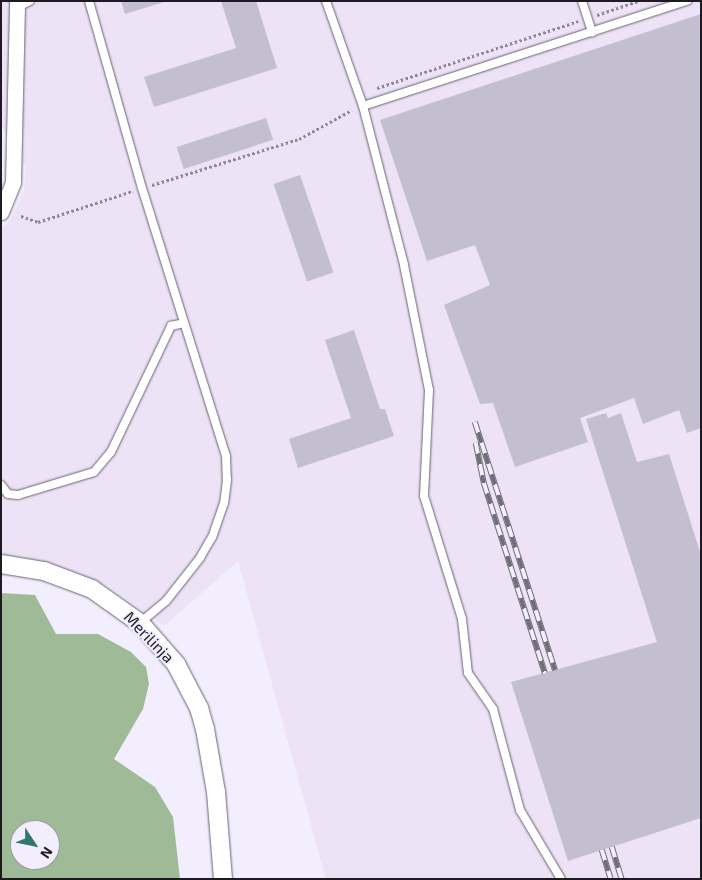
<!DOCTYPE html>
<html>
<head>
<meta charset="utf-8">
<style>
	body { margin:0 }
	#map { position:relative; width:702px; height:880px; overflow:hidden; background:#f2eefd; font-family:"Exo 2",sans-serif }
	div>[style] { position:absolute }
	.industrial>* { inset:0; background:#ede2f6 }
	.forest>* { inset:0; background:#9fba96 }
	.building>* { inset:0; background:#c3bfd0; transform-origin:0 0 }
	.path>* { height:2.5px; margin-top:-1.25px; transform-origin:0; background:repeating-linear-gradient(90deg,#8b8994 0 2.5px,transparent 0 5px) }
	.roads { filter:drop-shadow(0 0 1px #666372) drop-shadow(0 0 1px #666372) }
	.service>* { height:8px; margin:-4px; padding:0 4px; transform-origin:4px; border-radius:4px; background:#fff }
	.minor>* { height:15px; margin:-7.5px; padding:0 7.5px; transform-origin:7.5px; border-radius:7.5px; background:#fff }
	.tertiary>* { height:18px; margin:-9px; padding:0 9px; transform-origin:9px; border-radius:9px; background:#fff }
	.rail>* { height:5.5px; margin-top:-2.75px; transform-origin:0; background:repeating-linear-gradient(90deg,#f2eefd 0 11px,#706e77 0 22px); box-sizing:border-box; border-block:1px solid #706e77 }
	span { translate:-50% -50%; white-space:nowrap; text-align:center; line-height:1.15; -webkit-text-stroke:4px #f2eefd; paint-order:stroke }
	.street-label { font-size:16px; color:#1c1b21 }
	.frame { position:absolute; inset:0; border:2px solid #1c1b21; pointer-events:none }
	.north { position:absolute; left:10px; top:820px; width:50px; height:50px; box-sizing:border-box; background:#f2eefd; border:1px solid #9c9aa5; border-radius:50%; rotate:124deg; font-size:14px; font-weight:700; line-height:20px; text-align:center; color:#1c1b21 }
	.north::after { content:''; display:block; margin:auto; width:18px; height:22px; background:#31776b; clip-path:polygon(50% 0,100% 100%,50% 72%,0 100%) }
</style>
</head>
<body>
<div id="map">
	<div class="industrial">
		<div style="clip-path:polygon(1px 1px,701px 1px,701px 879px,326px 879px,238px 561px,164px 626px,110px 587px,70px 570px,26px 557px,1px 555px,1px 229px,10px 221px,24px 190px,26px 166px,1px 125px)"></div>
	</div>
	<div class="forest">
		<div style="clip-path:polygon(evenodd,1px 593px,35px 595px,56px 634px,98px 634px,131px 652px,146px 667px,149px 684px,143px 709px,114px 759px,155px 787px,173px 817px,180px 879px,1px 879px,1px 593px,20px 830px,50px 830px,50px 860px,20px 860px,20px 830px)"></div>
	</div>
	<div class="building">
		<div style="clip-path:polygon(121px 1px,164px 1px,164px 2px,125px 14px)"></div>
		<div style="clip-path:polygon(221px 1px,256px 1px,277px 68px,154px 107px,144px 77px,236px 48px)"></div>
		<div style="clip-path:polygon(701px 14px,701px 428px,687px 433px,679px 410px,643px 424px,634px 398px,580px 418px,588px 442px,515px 467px,493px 403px,480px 404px,444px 305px,490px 285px,475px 245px,427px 261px,380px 120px)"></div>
		<div style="left:266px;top:118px;width:23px;height:94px;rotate:72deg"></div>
		<div style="left:300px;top:175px;width:103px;height:28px;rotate:71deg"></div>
		<div style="clip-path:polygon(354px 330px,380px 409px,385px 409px,394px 436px,298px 468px,289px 439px,351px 418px,325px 340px)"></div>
		<div style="clip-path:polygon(606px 413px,608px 418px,621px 413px,637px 462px,669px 454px,701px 555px,701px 818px,568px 861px,511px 682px,657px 642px,586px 419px)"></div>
	</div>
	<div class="path">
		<div style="left:597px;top:15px;width:43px;rotate:-18.9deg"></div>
		<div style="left:377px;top:88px;width:212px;rotate:-18.4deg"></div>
		<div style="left:152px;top:185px;width:154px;rotate:-17.4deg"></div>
		<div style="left:299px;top:139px;width:60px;rotate:-28.7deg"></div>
		<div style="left:21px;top:216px;width:18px;rotate:19deg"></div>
		<div style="left:38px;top:222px;width:100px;rotate:-18.1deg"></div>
	</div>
	<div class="roads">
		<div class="service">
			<div style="left:89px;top:1px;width:194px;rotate:74.2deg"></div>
			<div style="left:142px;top:188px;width:281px;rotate:72.6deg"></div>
			<div style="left:226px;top:456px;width:24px;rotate:88deg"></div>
			<div style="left:227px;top:480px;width:23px;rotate:97deg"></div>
			<div style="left:224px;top:503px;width:36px;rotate:109deg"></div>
			<div style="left:212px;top:537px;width:24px;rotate:120deg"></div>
			<div style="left:200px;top:558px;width:55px;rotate:128.3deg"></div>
			<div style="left:166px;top:601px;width:34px;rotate:140deg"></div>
			<div style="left:326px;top:1px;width:111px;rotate:70.6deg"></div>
			<div style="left:363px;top:106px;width:341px;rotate:-18deg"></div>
			<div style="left:582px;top:1px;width:33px;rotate:72deg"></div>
			<div style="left:17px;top:7px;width:14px;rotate:-25deg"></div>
			<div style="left:363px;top:106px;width:164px;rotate:75.5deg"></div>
			<div style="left:404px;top:265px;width:127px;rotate:78.7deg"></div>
			<div style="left:429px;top:390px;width:106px;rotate:92.7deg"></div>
			<div style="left:424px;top:496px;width:129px;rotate:72.8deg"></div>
			<div style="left:462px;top:619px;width:54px;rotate:83.7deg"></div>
			<div style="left:468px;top:673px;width:44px;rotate:55.2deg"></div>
			<div style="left:493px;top:709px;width:105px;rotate:75deg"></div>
			<div style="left:520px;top:810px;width:80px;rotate:59.3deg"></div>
			<div style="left:1px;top:485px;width:11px;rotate:52deg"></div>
			<div style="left:8px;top:494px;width:10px;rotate:6deg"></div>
			<div style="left:18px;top:495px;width:79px;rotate:-16.8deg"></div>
			<div style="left:94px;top:472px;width:26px;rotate:-50deg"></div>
			<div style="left:111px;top:452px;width:140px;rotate:-64.5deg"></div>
			<div style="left:171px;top:326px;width:13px;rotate:-13deg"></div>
		</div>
		<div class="minor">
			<div style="left:1px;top:212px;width:32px;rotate:-68deg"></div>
			<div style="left:13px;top:182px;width:181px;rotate:-88.7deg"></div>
		</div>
		<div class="tertiary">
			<div style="left:1px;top:564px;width:44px;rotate:9.2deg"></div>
			<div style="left:44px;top:571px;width:51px;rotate:20.6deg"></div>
			<div style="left:92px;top:589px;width:59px;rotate:35.3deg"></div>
			<div style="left:140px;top:623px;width:55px;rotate:48.7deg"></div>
			<div style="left:176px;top:664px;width:50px;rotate:62.4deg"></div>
			<div style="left:199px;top:708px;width:22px;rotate:74deg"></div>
			<div style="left:205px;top:729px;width:64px;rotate:80.1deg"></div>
			<div style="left:216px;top:792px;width:87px;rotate:85.4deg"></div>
		</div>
	</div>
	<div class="rail">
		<div style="left:475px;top:422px;width:261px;rotate:72.1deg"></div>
		<div style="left:476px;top:443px;width:41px;rotate:78.7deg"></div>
		<div style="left:484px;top:483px;width:200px;rotate:72.2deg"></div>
		<div style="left:612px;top:847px;width:34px;rotate:73deg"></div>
		<div style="left:602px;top:850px;width:30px;rotate:73deg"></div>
	</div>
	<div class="street-label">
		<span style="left:149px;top:637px;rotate:46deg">Merilinja</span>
	</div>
	<div class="frame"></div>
	<div class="north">N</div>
</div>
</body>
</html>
